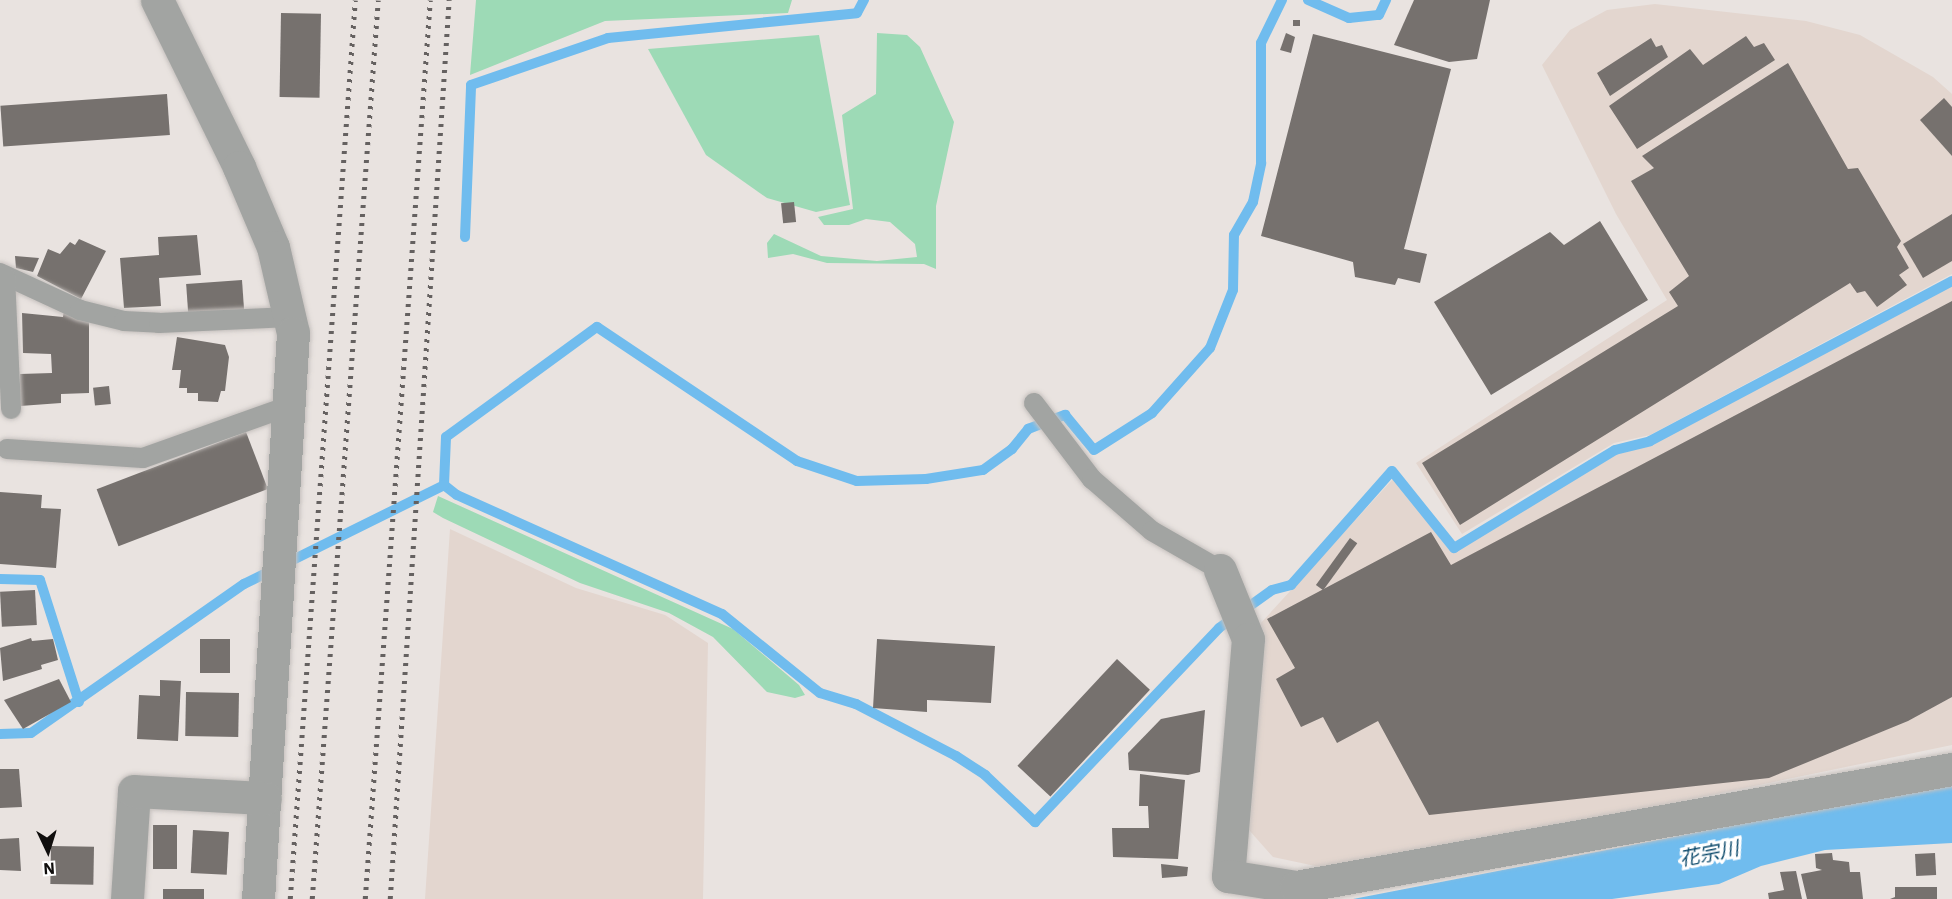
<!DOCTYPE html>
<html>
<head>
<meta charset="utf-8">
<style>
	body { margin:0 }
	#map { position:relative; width:1952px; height:899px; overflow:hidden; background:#e9e3e0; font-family:"IBM Plex Sans","Noto Sans JP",sans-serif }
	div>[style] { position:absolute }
	.built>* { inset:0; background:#e3d6cf }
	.green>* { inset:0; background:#9ddab6 }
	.water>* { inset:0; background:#70bcee }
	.stream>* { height:10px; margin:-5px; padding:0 5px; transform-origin:5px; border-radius:5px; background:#70bcee }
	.building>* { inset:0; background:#76716e; transform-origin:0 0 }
	.roads { filter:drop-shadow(0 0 2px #c6c1be) drop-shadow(0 0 2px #c6c1be) }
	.service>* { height:20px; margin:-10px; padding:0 10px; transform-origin:10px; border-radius:10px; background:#a2a4a2 }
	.minor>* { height:33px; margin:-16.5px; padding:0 16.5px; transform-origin:16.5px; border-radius:16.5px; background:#a2a4a2 }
	.rail>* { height:4.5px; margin-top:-2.25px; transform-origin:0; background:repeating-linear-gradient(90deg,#656160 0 3px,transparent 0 9px) }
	span { translate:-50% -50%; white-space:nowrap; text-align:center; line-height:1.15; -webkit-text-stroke:6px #fff; paint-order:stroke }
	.water-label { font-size:20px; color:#0f4c6d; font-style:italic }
	.north { position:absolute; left:18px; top:821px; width:60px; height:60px; -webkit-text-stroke:4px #fff; paint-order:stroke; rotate:176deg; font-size:16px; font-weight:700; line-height:24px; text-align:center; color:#100e0d }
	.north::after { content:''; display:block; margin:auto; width:21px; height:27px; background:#100e0d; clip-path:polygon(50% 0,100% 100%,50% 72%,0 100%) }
</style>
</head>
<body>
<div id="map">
	<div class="built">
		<div style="clip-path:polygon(1655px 4px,1806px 21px,1860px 35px,1933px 77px,1952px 94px,1952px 274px,1650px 435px,1614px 443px,1462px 534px,1416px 463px,1667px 300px,1616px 214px,1542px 65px,1570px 30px,1607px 10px)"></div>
		<div style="clip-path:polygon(1952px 286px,1952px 745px,1407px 858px,1320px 867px,1273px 857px,1249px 830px,1246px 783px,1260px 624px,1393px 479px,1451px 552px,1617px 454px,1649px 446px)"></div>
		<div style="clip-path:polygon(450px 529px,576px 588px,665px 615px,708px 643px,703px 899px,425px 899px)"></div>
	</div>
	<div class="green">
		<div style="clip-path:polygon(476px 0,792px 0,788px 13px,605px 21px,470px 75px)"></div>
		<div style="clip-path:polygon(877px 33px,907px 35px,920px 47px,954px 122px,936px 206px,936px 269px,924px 264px,827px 263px,793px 254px,768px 258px,767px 243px,774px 234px,821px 256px,877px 261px,917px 257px,915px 244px,890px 222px,866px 219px,849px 225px,824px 225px,818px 217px,853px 209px,842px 115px,876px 94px)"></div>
		<div style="clip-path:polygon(819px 35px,850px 205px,816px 212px,767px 198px,706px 155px,648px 49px)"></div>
		<div style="clip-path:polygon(438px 496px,733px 629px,799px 685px,805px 695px,795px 698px,767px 692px,713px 637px,669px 613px,580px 583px,443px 518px,433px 512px)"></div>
	</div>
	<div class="water">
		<div style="clip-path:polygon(1952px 783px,1952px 843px,1825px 850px,1761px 866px,1719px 884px,1612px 899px,1353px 899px)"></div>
	</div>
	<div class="stream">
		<div style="left:1308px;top:0;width:45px;rotate:23.7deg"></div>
		<div style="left:1349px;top:18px;width:30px;rotate:-6deg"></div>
		<div style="left:1379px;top:15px;width:17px;rotate:-65deg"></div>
		<div style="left:465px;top:237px;width:152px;rotate:-87.7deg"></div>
		<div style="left:471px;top:85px;width:145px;rotate:-18.9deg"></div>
		<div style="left:608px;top:38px;width:250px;rotate:-5.7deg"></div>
		<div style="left:857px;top:13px;width:15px;rotate:-62deg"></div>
		<div style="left:444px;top:485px;width:16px;rotate:38deg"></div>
		<div style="left:457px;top:495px;width:290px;rotate:24.2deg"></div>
		<div style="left:722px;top:614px;width:126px;rotate:38.9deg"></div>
		<div style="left:820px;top:693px;width:38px;rotate:17deg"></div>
		<div style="left:856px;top:704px;width:113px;rotate:27.5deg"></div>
		<div style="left:956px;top:756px;width:35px;rotate:33deg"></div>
		<div style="left:985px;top:775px;width:69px;rotate:43.2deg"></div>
		<div style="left:1035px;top:822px;width:267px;rotate:-46.5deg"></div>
		<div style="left:1219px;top:628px;width:65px;rotate:-35.6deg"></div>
		<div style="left:1272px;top:590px;width:20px;rotate:-15deg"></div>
		<div style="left:1291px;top:585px;width:152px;rotate:-48.5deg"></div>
		<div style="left:1392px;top:471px;width:99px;rotate:51.2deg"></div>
		<div style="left:1454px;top:548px;width:188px;rotate:-31.3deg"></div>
		<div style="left:1615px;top:450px;width:36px;rotate:-14deg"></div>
		<div style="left:1650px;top:441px;width:342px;rotate:-27.9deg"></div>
		<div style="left:444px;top:485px;width:48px;rotate:-87.6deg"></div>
		<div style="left:446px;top:437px;width:187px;rotate:-36.1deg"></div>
		<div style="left:597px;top:327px;width:241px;rotate:33.8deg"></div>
		<div style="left:797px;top:461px;width:63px;rotate:18.4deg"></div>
		<div style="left:857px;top:481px;width:69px;rotate:-1.7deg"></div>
		<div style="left:926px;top:479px;width:58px;rotate:-9deg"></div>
		<div style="left:983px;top:470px;width:36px;rotate:-36deg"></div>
		<div style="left:1012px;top:449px;width:26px;rotate:-51deg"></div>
		<div style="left:1028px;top:429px;width:40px;rotate:-21deg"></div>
		<div style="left:1065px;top:415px;width:45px;rotate:50.4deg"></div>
		<div style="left:1094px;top:450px;width:69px;rotate:-32.5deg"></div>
		<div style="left:1152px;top:413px;width:87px;rotate:-48.3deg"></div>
		<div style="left:1210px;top:348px;width:62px;rotate:-68.4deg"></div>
		<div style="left:1233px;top:290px;width:55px;rotate:-89deg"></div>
		<div style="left:1234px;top:235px;width:38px;rotate:-60deg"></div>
		<div style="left:1253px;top:202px;width:40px;rotate:-78deg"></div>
		<div style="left:1261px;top:163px;width:120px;rotate:-90deg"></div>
		<div style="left:1261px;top:43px;width:48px;rotate:-64deg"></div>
		<div style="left:0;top:579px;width:40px;rotate:1.4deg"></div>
		<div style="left:40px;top:580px;width:128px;rotate:72.3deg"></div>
		<div style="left:0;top:734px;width:31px;rotate:-2deg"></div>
		<div style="left:31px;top:733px;width:260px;rotate:-35deg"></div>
		<div style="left:244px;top:584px;width:223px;rotate:-26.3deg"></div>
	</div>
	<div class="building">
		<div style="clip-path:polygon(1414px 0,1490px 0,1477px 59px,1449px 62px,1394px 45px)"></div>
		<div style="left:281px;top:13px;width:40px;height:84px;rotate:1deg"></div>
		<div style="left:1293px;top:20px;width:7px;height:6px"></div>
		<div style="clip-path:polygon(1286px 33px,1295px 37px,1291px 53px,1280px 50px)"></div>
		<div style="clip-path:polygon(1313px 34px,1451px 69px,1404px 249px,1427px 254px,1420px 283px,1398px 278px,1395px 285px,1355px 277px,1353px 262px,1261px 236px)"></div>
		<div style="clip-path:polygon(1746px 36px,1754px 47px,1764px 43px,1775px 60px,1637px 149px,1609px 106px,1690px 49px,1703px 65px)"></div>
		<div style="clip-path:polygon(1651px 38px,1656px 47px,1662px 45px,1668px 57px,1610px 96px,1597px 73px)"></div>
		<div style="clip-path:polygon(1788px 63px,1848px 169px,1858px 168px,1901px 241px,1897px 247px,1909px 268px,1899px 275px,1907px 285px,1877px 307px,1865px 291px,1857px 293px,1850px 283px,1460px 525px,1422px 463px,1678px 306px,1669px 292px,1689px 276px,1631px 181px,1654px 168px,1642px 156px)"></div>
		<div style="left:167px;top:94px;width:41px;height:167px;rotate:86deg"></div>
		<div style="clip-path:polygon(1944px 98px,1952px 107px,1952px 156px,1920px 120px)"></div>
		<div style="left:794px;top:202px;width:20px;height:13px;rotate:84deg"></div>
		<div style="clip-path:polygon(1952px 214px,1952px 261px,1923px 278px,1903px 244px)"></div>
		<div style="clip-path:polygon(1600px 221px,1648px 300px,1491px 395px,1434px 302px,1550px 232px,1564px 245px)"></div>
		<div style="clip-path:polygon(197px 235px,201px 275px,159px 278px,161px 306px,124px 308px,120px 258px,159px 255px,158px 237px)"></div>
		<div style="clip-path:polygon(79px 239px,106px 251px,81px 299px,37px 276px,48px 249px,60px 254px,70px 242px,75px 245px)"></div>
		<div style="clip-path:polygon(15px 256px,39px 258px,33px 272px,16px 268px)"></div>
		<div style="left:242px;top:280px;width:32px;height:56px;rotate:86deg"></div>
		<div style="clip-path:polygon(1952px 301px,1952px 697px,1908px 721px,1769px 778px,1429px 815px,1378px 721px,1337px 743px,1323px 717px,1301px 727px,1276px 679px,1295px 668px,1267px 619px,1431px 532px,1451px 565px)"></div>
		<div style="clip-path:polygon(64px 310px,89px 322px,89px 393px,61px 394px,61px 403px,20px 406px,20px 374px,52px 373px,51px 354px,23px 353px,22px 313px,63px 317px)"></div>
		<div style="clip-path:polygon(177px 337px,225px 345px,229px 357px,225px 391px,221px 391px,218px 402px,198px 401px,198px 393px,187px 393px,187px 388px,179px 388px,181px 370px,172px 370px)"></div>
		<div style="left:109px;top:386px;width:18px;height:16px;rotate:84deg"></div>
		<div style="left:246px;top:432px;width:61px;height:160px;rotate:69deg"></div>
		<div style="clip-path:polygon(0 492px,42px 495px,41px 508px,61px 509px,56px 568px,0 564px)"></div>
		<div style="left:1350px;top:538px;width:9px;height:58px;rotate:36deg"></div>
		<div style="left:35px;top:590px;width:35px;height:35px;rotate:87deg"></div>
		<div style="clip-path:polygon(31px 638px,32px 641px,53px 639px,58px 660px,41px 665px,42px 669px,3px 681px,0 648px)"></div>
		<div style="left:230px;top:639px;width:34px;height:30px;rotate:90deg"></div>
		<div style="clip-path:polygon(877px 639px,995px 646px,991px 703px,927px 700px,927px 712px,873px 708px)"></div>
		<div style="left:1117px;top:659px;width:45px;height:146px;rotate:43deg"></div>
		<div style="clip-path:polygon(59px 679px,71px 702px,23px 729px,4px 700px)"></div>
		<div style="clip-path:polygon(160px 680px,181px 681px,178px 741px,137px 739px,139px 695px,160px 696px)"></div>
		<div style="left:186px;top:692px;width:53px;height:44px;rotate:1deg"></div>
		<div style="clip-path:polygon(1205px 710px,1200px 772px,1188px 775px,1129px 770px,1128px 753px,1161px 719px)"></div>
		<div style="clip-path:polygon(0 769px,19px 769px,22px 807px,0 808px)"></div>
		<div style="clip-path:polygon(1140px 774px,1185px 780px,1178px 859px,1113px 857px,1112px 828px,1149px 828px,1148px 806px,1139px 806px)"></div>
		<div style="left:153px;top:825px;width:24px;height:44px"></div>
		<div style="left:193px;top:830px;width:36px;height:43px;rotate:3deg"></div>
		<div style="clip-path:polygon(19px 838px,21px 871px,0 870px,0 839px)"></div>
		<div style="left:51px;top:846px;width:43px;height:38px;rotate:1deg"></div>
		<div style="clip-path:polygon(1832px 853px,1833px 860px,1849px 862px,1850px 872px,1860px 872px,1863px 899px,1807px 899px,1801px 874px,1822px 870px,1816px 868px,1815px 854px)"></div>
		<div style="left:1935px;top:853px;width:22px;height:20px;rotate:87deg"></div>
		<div style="clip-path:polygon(1161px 864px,1188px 867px,1187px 876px,1162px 878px)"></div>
		<div style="clip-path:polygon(1796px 871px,1802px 899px,1769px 899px,1768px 893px,1784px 890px,1780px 872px)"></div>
		<div style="clip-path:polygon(1895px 887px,1937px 887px,1937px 899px,1890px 899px,1895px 897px)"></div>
		<div style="left:163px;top:889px;width:41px;height:10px"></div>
	</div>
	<div class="roads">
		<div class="service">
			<div style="left:0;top:273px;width:88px;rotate:24.8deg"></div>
			<div style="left:80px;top:310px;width:45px;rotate:14deg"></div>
			<div style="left:124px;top:321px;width:35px;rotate:3deg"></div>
			<div style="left:159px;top:323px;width:131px;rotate:-2.6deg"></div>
			<div style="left:5px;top:276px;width:133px;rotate:87.4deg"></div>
			<div style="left:1034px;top:403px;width:96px;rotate:52.7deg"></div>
			<div style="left:1092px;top:479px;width:79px;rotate:40.9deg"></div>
			<div style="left:1152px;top:531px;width:78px;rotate:29.8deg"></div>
			<div style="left:7px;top:449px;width:136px;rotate:3.8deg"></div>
			<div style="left:143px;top:458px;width:155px;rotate:-19.6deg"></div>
		</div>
		<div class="minor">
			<div style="left:157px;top:0;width:186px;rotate:63.8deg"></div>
			<div style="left:239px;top:167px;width:87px;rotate:67deg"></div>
			<div style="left:273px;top:247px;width:88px;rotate:76.9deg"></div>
			<div style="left:293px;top:333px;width:567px;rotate:93.54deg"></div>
			<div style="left:1220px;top:570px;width:74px;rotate:67.9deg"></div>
			<div style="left:1248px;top:639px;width:238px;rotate:94.8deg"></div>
			<div style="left:1228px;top:876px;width:69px;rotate:9.2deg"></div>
			<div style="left:1296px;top:887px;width:667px;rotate:-10.2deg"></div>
			<div style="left:127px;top:899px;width:108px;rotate:-86.3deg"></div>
			<div style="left:134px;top:791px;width:131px;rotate:3.1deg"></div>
		</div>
	</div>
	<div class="rail">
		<div style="left:290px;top:899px;width:901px;rotate:-85.86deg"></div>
		<div style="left:312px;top:899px;width:901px;rotate:-85.8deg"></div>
		<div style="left:365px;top:899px;width:901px;rotate:-85.86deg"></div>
		<div style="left:390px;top:899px;width:901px;rotate:-86.25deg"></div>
	</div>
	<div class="water-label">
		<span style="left:1709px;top:853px;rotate:-11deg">花宗川</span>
	</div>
	<div class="north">N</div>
</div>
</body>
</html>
